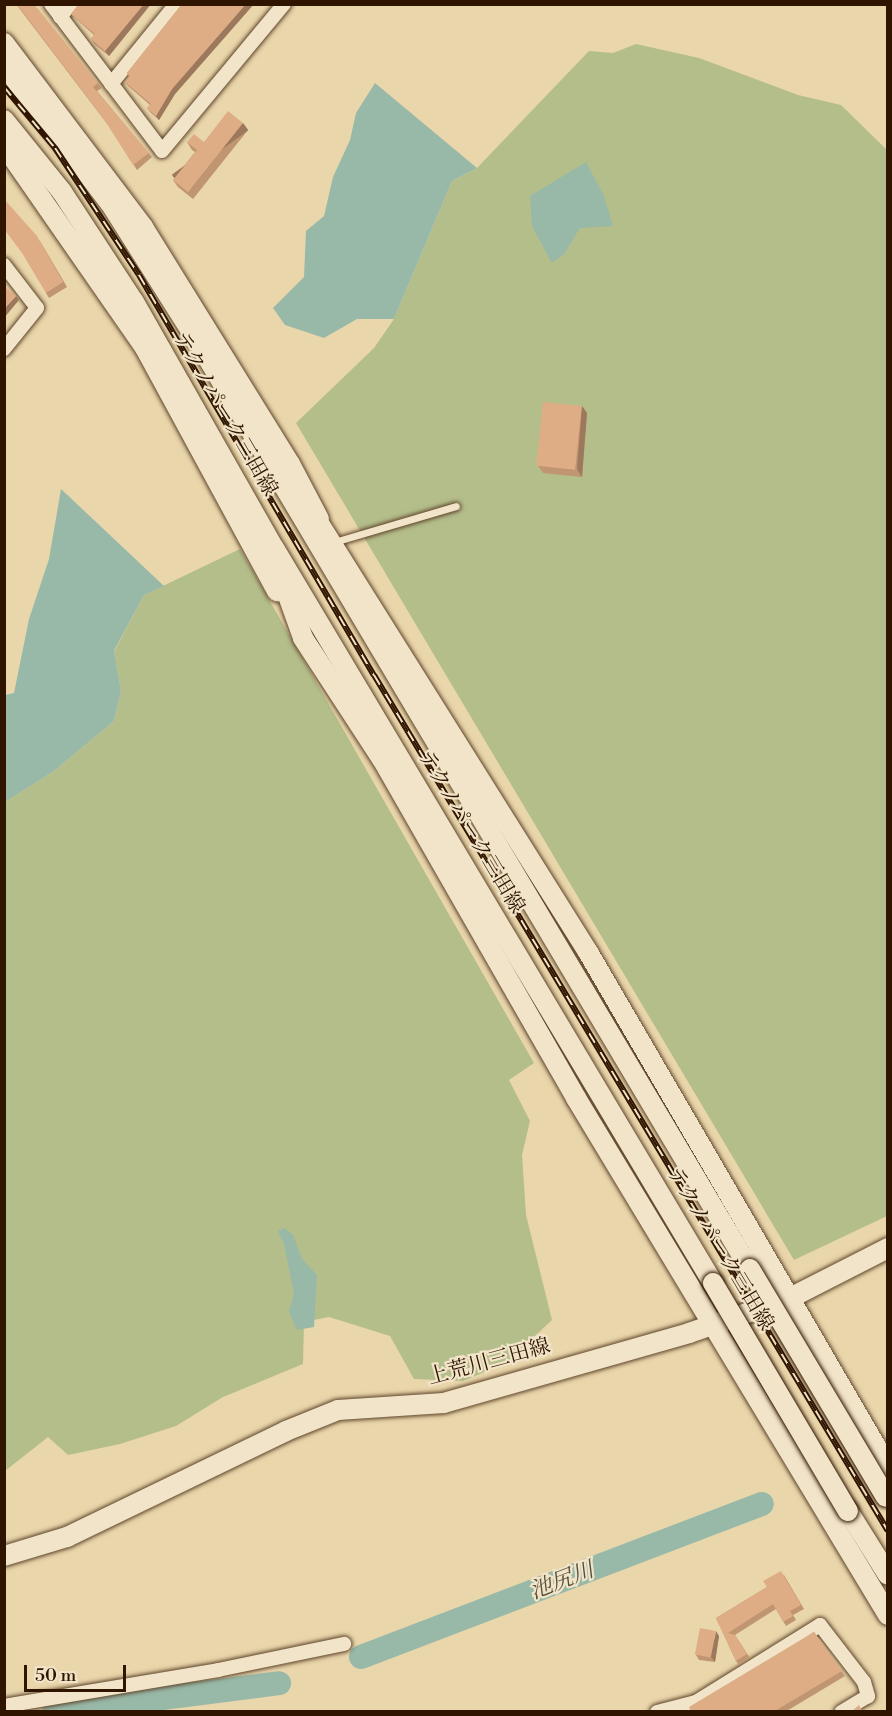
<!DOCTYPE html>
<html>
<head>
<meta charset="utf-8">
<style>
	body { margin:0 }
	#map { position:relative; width:892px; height:1716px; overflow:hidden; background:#ead6ab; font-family:"Libre Bodoni","Noto Serif JP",serif }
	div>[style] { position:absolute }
	.green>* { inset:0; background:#b4be8b }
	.water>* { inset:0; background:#98b9a8 }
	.river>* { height:24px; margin:-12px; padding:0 12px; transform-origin:12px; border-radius:12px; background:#98b9a8 }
	.roads { filter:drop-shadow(0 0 2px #5e452b) drop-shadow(0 0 2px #5e452b) }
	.lane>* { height:7px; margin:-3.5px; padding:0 3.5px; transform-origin:3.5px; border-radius:3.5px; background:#f1e4c8 }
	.street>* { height:14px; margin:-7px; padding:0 7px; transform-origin:7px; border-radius:7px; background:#f1e4c8 }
	.secondary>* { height:20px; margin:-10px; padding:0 10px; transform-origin:10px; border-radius:10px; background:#f1e4c8 }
	.rail>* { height:6px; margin-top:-3px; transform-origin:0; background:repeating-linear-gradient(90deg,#f1e4c8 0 11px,#2f1500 0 22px); box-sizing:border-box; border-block:2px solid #2f1500 }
	.bridges { filter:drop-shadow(0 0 2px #2f1500) drop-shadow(0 0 2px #2f1500) }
	.secondary-bridge>* { height:20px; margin:-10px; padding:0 10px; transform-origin:10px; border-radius:10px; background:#f1e4c8 }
	.wall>* { inset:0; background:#c09572 }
	.shaded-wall>* { inset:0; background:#9c795d; transform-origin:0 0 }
	.building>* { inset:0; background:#dfad85; transform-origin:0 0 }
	span { translate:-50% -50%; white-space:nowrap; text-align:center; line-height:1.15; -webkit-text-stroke:4.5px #f1e4c8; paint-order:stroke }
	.street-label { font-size:21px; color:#2f1500 }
	.water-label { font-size:22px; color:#544e3b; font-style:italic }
	.frame { position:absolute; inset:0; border:6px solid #2f1500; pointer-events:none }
	.scale { position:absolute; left:24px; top:1665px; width:102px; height:27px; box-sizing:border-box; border:3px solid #2f1500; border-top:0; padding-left:8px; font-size:18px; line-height:21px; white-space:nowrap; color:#2f1500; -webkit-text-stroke:4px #f1e4c8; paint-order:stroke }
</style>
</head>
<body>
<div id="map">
	<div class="green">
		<div style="clip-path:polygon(636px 44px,699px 58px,798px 95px,841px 105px,887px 150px,887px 1216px,794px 1260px,296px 423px,374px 348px,394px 319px,452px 181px,477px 168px,589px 51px,613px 53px)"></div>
		<div style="clip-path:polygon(240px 549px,534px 1063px,509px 1080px,530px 1121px,522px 1155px,526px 1215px,552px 1320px,506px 1363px,463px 1381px,414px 1379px,390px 1336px,329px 1317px,304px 1322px,303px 1364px,223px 1397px,176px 1426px,120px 1444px,68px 1455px,48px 1437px,5px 1471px,5px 802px,54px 771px,114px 721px,121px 691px,114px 652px,144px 595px)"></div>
	</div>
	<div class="water">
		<div style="clip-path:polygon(375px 83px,477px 168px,452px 181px,394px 319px,357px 319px,324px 338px,285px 325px,273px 308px,304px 277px,306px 231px,324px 216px,333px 177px,350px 140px,356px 113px)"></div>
		<div style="clip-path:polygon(586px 162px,604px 196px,613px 226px,580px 228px,564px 254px,552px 263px,532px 226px,530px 196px)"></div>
		<div style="clip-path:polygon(61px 489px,164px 586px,144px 595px,114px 651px,121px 691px,114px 721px,54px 771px,5px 802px,5px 695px,14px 693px,29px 619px,49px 559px)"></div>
		<div style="clip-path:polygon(284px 1228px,293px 1235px,302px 1259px,317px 1275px,314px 1327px,297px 1330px,289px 1312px,294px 1294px,284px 1244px,278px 1231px)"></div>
	</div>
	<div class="river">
		<div style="left:361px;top:1657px;width:429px;rotate:-20.9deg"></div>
		<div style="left:54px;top:1712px;width:227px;rotate:-7.3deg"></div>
	</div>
	<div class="roads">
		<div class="lane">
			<div style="left:334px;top:542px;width:127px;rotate:-16.4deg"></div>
		</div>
		<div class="street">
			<div style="left:51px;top:4px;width:184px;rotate:52.9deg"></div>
			<div style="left:162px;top:151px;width:191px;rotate:-50.3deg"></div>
			<div style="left:60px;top:17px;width:17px;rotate:-50deg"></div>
			<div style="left:111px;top:84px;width:103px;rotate:-50.9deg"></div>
			<div style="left:4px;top:265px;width:54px;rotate:52.5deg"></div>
			<div style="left:37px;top:308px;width:53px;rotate:128.8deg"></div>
			<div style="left:4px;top:1706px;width:217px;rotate:-9.5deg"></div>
			<div style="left:218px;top:1670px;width:129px;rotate:-11.7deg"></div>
			<div style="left:657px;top:1712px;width:40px;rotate:-14.4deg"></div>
			<div style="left:696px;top:1702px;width:146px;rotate:-31.8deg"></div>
			<div style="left:820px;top:1625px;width:72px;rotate:52.3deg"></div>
			<div style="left:864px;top:1682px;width:15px;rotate:74deg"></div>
			<div style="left:868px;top:1696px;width:31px;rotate:149deg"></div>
		</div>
		<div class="secondary">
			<div style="left:4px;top:43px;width:231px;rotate:52.9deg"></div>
			<div style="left:143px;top:227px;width:279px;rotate:58.2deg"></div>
			<div style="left:290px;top:464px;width:62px;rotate:62.2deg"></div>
			<div style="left:4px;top:65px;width:174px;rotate:52.5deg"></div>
			<div style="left:110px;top:203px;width:165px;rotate:57.7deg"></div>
			<div style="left:198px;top:342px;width:1079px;rotate:59.23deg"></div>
			<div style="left:4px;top:120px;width:92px;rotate:51.1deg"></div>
			<div style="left:62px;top:192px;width:131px;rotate:56.8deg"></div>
			<div style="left:134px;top:302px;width:283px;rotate:60.4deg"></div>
			<div style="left:274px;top:548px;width:856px;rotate:59.15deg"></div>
			<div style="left:4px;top:145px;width:247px;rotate:55.2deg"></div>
			<div style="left:145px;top:348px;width:277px;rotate:61.5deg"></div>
			<div style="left:310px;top:509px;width:523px;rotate:57.89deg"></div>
			<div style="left:588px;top:952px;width:596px;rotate:59.78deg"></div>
			<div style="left:278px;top:568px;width:74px;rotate:70.3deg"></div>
			<div style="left:303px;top:638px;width:145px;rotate:56.9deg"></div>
			<div style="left:382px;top:759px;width:391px;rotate:60.2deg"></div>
			<div style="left:576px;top:1098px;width:604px;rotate:58.89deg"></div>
			<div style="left:848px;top:1511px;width:75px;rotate:58deg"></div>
			<div style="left:4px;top:1556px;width:66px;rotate:-16.8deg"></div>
			<div style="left:67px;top:1537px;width:243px;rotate:-25.8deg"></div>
			<div style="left:286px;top:1431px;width:56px;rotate:-22deg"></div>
			<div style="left:338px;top:1410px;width:106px;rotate:-3.8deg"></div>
			<div style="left:444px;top:1403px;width:255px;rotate:-15.9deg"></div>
			<div style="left:689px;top:1333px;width:105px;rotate:-19deg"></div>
			<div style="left:788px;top:1299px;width:112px;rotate:-27deg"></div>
		</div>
	</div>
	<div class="rail">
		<div style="left:4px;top:87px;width:80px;rotate:50.1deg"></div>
		<div style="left:55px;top:148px;width:152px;rotate:56.5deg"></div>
		<div style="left:139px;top:275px;width:464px;rotate:59.6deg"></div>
		<div style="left:374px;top:675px;width:998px;rotate:59.02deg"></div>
	</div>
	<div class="bridges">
		<div class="secondary-bridge">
			<div style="left:750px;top:1269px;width:265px;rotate:59.2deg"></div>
			<div style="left:713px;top:1283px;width:265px;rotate:59.4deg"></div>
		</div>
	</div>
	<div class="wall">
		<div style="clip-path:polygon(16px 4px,98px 83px,102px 88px,97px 91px,152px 157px,137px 170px,108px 125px)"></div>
		<div style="clip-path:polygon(79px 4px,151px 4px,109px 56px,94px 44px,91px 39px,94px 35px,75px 18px,71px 14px)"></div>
		<div style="clip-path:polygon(182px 4px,254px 4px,175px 94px,159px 120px,151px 113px,147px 108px,150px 105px,128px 86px,125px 82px,129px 77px,127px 73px)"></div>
		<div style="clip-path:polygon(243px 123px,248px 130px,193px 199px,178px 187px,173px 180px,195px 152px,192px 150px,187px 142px,204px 142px)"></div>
		<div style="clip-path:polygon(40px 241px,67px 287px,49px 298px,46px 293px)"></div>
		<div style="clip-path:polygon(582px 406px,587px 413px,582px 477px,543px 473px,538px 466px)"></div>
		<div style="clip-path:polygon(784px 1575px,804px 1609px,793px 1615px,796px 1620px,786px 1626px,776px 1609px,735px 1635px,750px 1658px,739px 1665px,736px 1661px,716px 1618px,767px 1587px)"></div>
		<div style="clip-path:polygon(814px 1632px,845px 1676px,785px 1712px,691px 1712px)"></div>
		<div style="clip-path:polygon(719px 1636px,715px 1662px,699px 1660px,696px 1655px)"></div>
	</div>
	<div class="shaded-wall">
		<div style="clip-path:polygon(144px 4px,151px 4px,109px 56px,105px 51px)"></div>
		<div style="clip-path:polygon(246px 4px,254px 4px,175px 94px,159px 120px,156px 116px,172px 89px)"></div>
		<div style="left:243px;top:123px;width:9px;height:88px;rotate:54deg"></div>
		<div style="clip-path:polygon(16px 296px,19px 300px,4px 318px,4px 309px)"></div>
		<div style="clip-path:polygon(582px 406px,587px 413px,582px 477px,577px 469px)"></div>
		<div style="clip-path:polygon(716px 1631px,719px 1636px,715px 1662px,711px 1657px)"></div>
	</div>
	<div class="building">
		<div style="clip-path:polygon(17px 4px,34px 4px,98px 83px,93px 87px,149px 153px,133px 165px,106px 122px)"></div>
		<div style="clip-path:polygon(79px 4px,144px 4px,105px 51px,91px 39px,95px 34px,71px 14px)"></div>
		<div style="clip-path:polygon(182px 4px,246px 4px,172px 89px,156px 116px,147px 108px,151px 104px,125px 82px,130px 76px,127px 73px)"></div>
		<div style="clip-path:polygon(228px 111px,243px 123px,188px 192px,173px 180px,197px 150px,187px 142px,194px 134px,204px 142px)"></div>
		<div style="clip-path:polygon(4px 199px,37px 236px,63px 282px,46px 293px,22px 253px,4px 229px)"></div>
		<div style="clip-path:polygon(4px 286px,16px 296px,4px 309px)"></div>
		<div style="left:543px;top:402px;width:39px;height:64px;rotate:6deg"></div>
		<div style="clip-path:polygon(781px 1571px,801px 1605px,790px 1611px,793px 1616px,783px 1622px,773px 1604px,728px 1633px,735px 1635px,747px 1654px,736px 1661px,716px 1618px,767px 1587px,763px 1581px)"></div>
		<div style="left:700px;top:1628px;width:16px;height:27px;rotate:11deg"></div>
		<div style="clip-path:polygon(814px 1632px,842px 1671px,773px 1712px,691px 1712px,689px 1707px)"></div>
		<div style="clip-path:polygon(859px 1705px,863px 1712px,851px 1712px)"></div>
	</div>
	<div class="street-label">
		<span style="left:225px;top:414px;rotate:60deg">テクノパーク三田線</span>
		<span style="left:471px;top:832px;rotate:59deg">テクノパーク三田線</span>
		<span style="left:720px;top:1249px;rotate:59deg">テクノパーク三田線</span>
		<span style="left:489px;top:1362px;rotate:-15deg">上荒川三田線</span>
	</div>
	<div class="water-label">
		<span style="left:562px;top:1581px;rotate:-21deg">池尻川</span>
	</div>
	<div class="frame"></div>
	<div class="scale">50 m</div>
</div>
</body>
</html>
